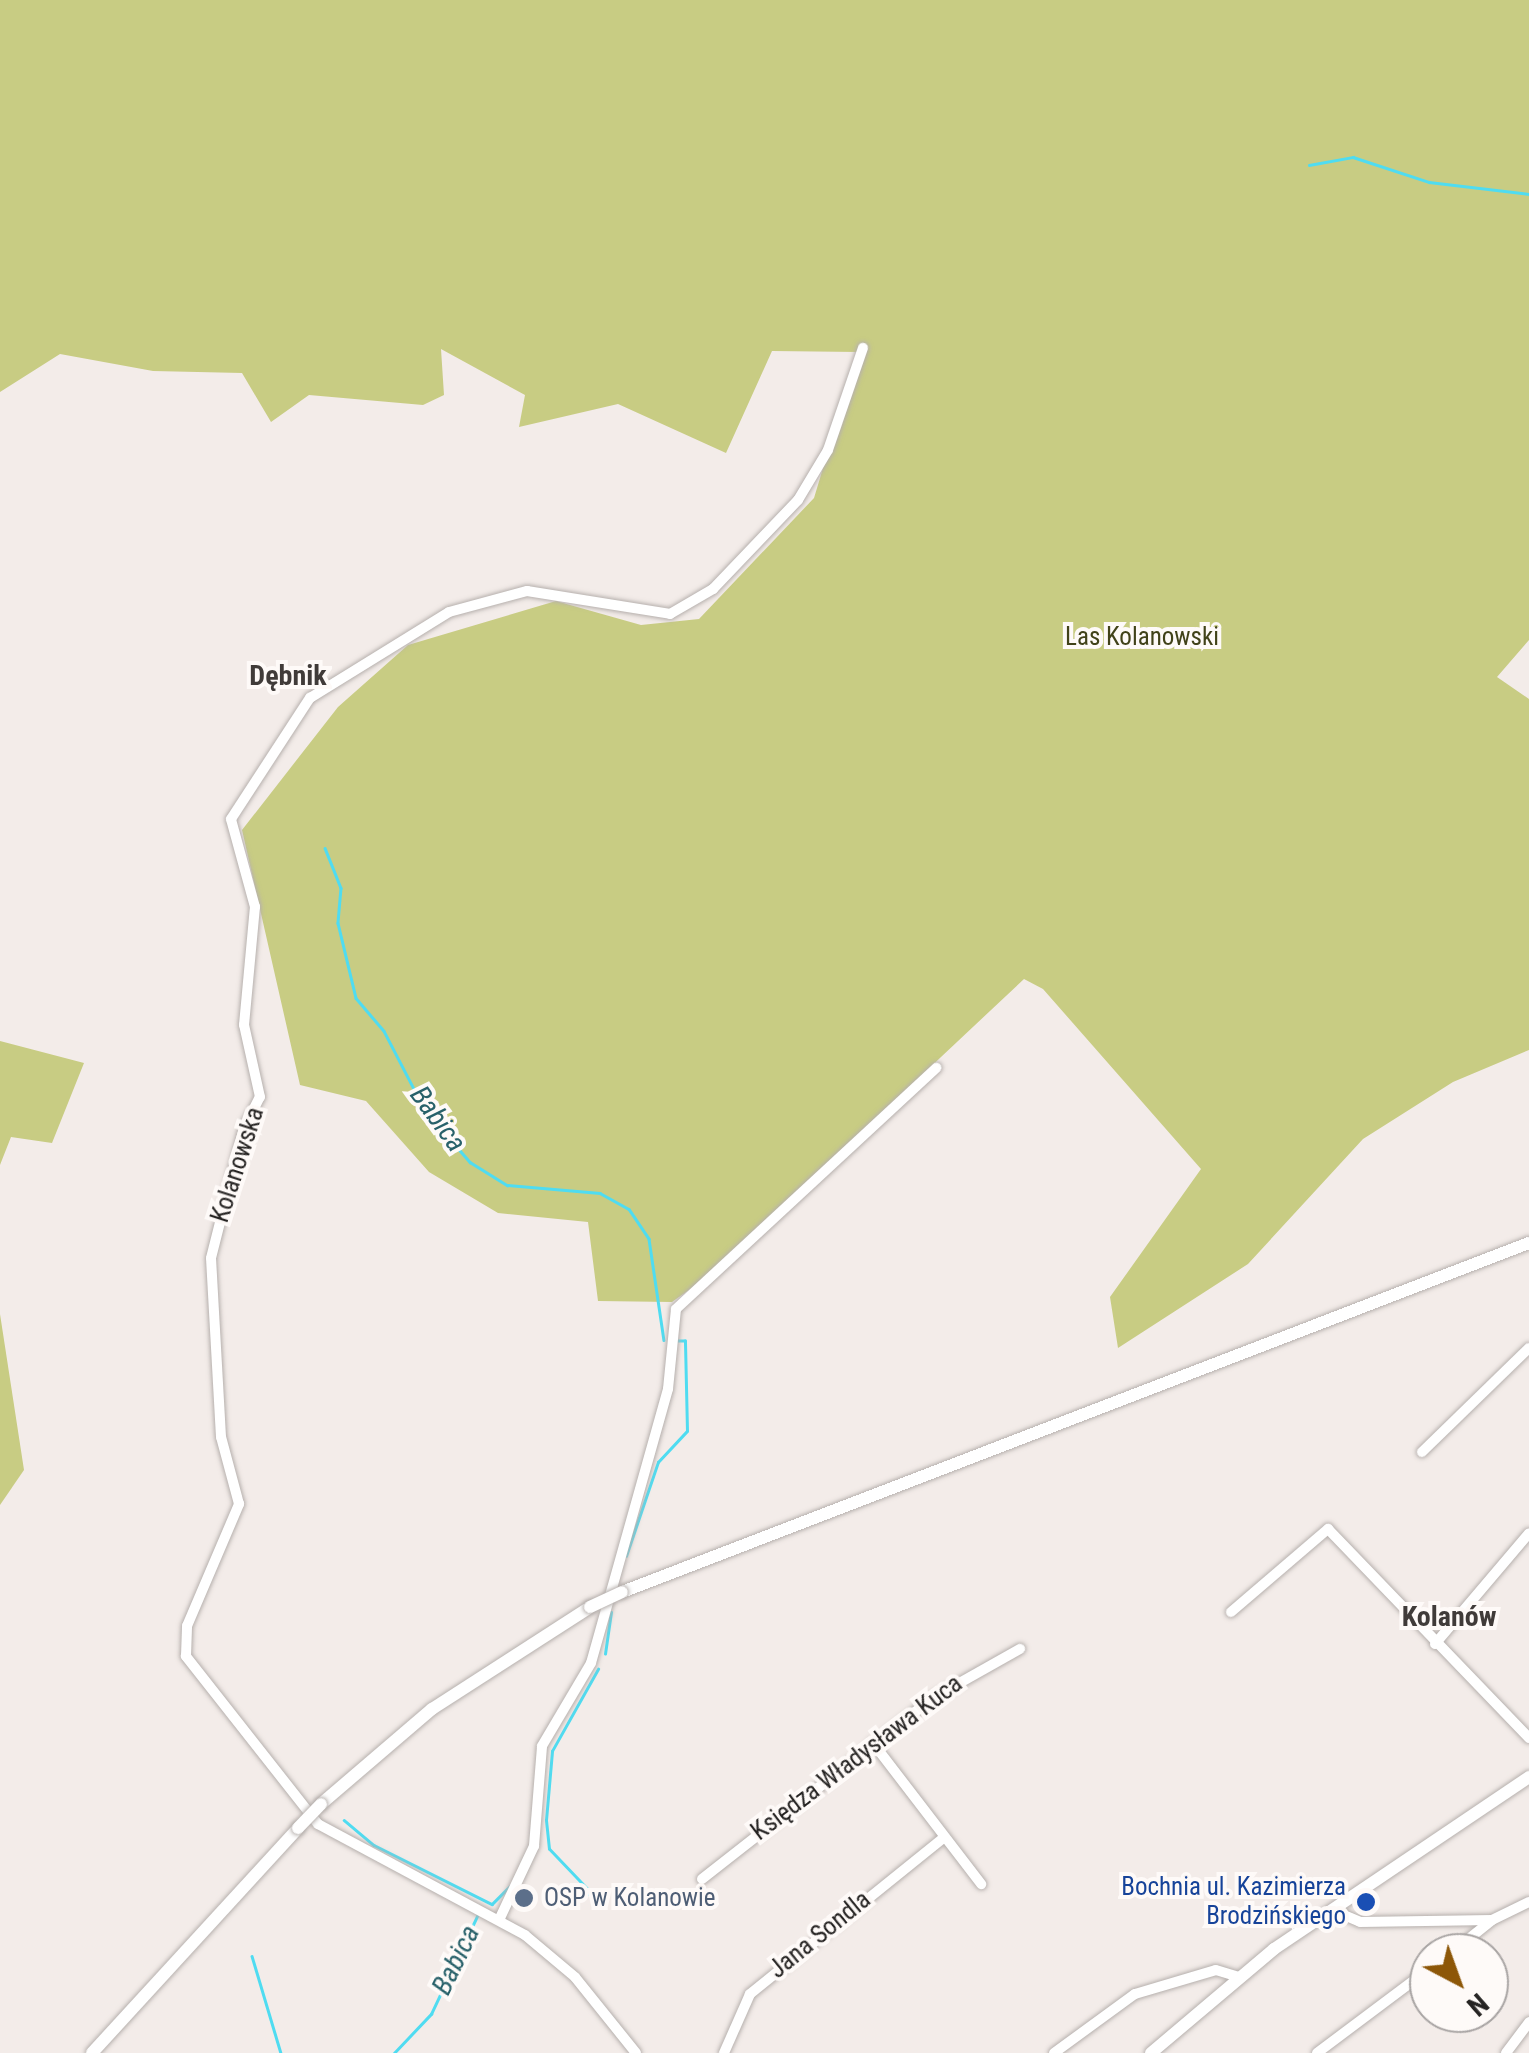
<!DOCTYPE html>
<html>
<head>
<meta charset="utf-8">
<style>
	body { margin:0 }
	#map { position:relative; width:1529px; height:2053px; overflow:hidden; background:#f3ece9; font-family:"Roboto Condensed",sans-serif }
	div>[style] { position:absolute }
	.green>* { inset:0; background:#c8cc83 }
	.stream>* { height:2.5px; margin:-1.25px; padding:0 1.25px; transform-origin:1.25px; border-radius:1.25px; background:#4fdcf1 }
	.roads { filter:drop-shadow(0 0 2px #b6b0ad) drop-shadow(0 0 2px #b6b0ad) }
	.minor>* { height:10px; margin:-5px; padding:0 5px; transform-origin:5px; border-radius:5px; background:#fff }
	.major>* { height:12px; margin:-6px; padding:0 6px; transform-origin:6px; border-radius:6px; background:#fff }
	.bridges { filter:drop-shadow(0 0 2px #b6b0ad) drop-shadow(0 0 2px #b6b0ad) }
	.major-bridge>* { height:12px; margin:-6px; padding:0 6px; transform-origin:6px; border-radius:6px; background:#fff }
	.dots>* { width:28px; height:28px; translate:-50% -50%; box-sizing:border-box; border:5px solid #fefaf8; border-radius:50% }
	span { translate:-50% -50%; white-space:nowrap; text-align:center; line-height:1.15; -webkit-text-stroke:8px #fefaf8; paint-order:stroke }
	.park-label { font-size:25px; color:#414219 }
	.street-label { font-size:25px; color:#262423 }
	.transit-label { font-size:25px; color:#164399 }
	.right { translate:-100% -50%; text-align:right }
	.service-label { font-size:25px; color:#4e5e75 }
	.left { translate:0 -50%; text-align:left }
	.neighbourhood-label { font-size:28px; color:#403b39; font-weight:700 }
	.water-label { font-size:28px; color:#28616a; font-style:italic }
	.north { position:absolute; left:1409px; top:1933px; width:100px; height:100px; box-sizing:border-box; background:#fefaf8; border:2px solid #a8a4a3; border-radius:50%; rotate:139deg; font-size:28px; font-weight:700; line-height:40px; text-align:center; color:#262423 }
	.north::after { content:''; display:block; margin:auto; width:35px; height:45px; background:#8d5708; clip-path:polygon(50% 0,100% 100%,50% 72%,0 100%) }
</style>
</head>
<body>
<div id="map">
	<div class="green">
		<div style="clip-path:polygon(0 0,1529px 0,1529px 640px,1497px 677px,1529px 699px,1529px 1050px,1453px 1082px,1363px 1139px,1248px 1264px,1118px 1348px,1110px 1297px,1201px 1169px,1043px 989px,1024px 979px,707px 1277px,672px 1302px,598px 1301px,588px 1222px,498px 1213px,429px 1172px,366px 1101px,300px 1085px,242px 830px,338px 707px,408px 645px,556px 601px,641px 625px,699px 619px,814px 498px,858px 352px,772px 351px,726px 453px,618px 404px,519px 427px,525px 395px,441px 349px,444px 395px,423px 405px,309px 395px,271px 422px,242px 373px,153px 371px,60px 354px,0 392px)"></div>
		<div style="clip-path:polygon(0 1041px,84px 1063px,52px 1143px,11px 1137px,0 1165px)"></div>
		<div style="clip-path:polygon(0 1314px,24px 1470px,0 1505px)"></div>
	</div>
	<div class="stream">
		<div style="left:1309px;top:165px;width:45px;rotate:-10.3deg"></div>
		<div style="left:1353px;top:157px;width:80px;rotate:18.2deg"></div>
		<div style="left:1429px;top:182px;width:101px;rotate:6.8deg"></div>
		<div style="left:325px;top:848px;width:43px;rotate:68.2deg"></div>
		<div style="left:341px;top:888px;width:35px;rotate:95deg"></div>
		<div style="left:338px;top:923px;width:77px;rotate:76.5deg"></div>
		<div style="left:356px;top:998px;width:43px;rotate:49.7deg"></div>
		<div style="left:384px;top:1031px;width:89px;rotate:62.6deg"></div>
		<div style="left:425px;top:1110px;width:69px;rotate:49.1deg"></div>
		<div style="left:470px;top:1162px;width:44px;rotate:31.9deg"></div>
		<div style="left:507px;top:1185px;width:93px;rotate:4.9deg"></div>
		<div style="left:600px;top:1193px;width:33px;rotate:29deg"></div>
		<div style="left:629px;top:1209px;width:36px;rotate:56deg"></div>
		<div style="left:649px;top:1239px;width:102px;rotate:81.6deg"></div>
		<div style="left:626px;top:1556px;width:99px;rotate:-71.2deg"></div>
		<div style="left:658px;top:1462px;width:42px;rotate:-46.9deg"></div>
		<div style="left:687px;top:1431px;width:90px;rotate:-91.3deg"></div>
		<div style="left:685px;top:1341px;width:7px;rotate:180deg"></div>
		<div style="left:605px;top:1654px;width:42px;rotate:-81.9deg"></div>
		<div style="left:344px;top:1820px;width:39px;rotate:40deg"></div>
		<div style="left:374px;top:1845px;width:132px;rotate:26.6deg"></div>
		<div style="left:492px;top:1904px;width:25px;rotate:-45deg"></div>
		<div style="left:544px;top:1901px;width:29px;rotate:8deg"></div>
		<div style="left:573px;top:1905px;width:21px;rotate:-37deg"></div>
		<div style="left:590px;top:1892px;width:59px;rotate:-133.6deg"></div>
		<div style="left:549px;top:1849px;width:29px;rotate:-96deg"></div>
		<div style="left:546px;top:1820px;width:69px;rotate:-85deg"></div>
		<div style="left:552px;top:1751px;width:94px;rotate:-60.7deg"></div>
		<div style="left:252px;top:1956px;width:101px;rotate:73.4deg"></div>
		<div style="left:394px;top:2053px;width:54px;rotate:-46.5deg"></div>
		<div style="left:431px;top:2014px;width:110px;rotate:-64.8deg"></div>
	</div>
	<div class="roads">
		<div class="minor">
			<div style="left:1422px;top:1452px;width:149px;rotate:-44.2deg"></div>
			<div style="left:1231px;top:1612px;width:128px;rotate:-40.6deg"></div>
			<div style="left:1328px;top:1529px;width:290px;rotate:46.1deg"></div>
			<div style="left:1435px;top:1644px;width:145px;rotate:-49.7deg"></div>
			<div style="left:873px;top:1743px;width:178px;rotate:52.5deg"></div>
			<div style="left:702px;top:1879px;width:293px;rotate:-38.1deg"></div>
			<div style="left:933px;top:1698px;width:100px;rotate:-29.4deg"></div>
			<div style="left:1332px;top:1910px;width:30px;rotate:23deg"></div>
			<div style="left:1360px;top:1922px;width:132px;rotate:-0.9deg"></div>
			<div style="left:1492px;top:1920px;width:41px;rotate:-25.9deg"></div>
			<div style="left:500px;top:1918px;width:80px;rotate:-64.7deg"></div>
			<div style="left:534px;top:1846px;width:100px;rotate:-85.4deg"></div>
			<div style="left:542px;top:1746px;width:96px;rotate:-59.4deg"></div>
			<div style="left:591px;top:1663px;width:285px;rotate:-74.3deg"></div>
			<div style="left:668px;top:1389px;width:80px;rotate:-84.3deg"></div>
			<div style="left:676px;top:1309px;width:355px;rotate:-42.8deg"></div>
			<div style="left:1451px;top:1953px;width:51px;rotate:-38.7deg"></div>
			<div style="left:636px;top:2053px;width:97px;rotate:-128.8deg"></div>
			<div style="left:575px;top:1977px;width:65px;rotate:-140deg"></div>
			<div style="left:525px;top:1935px;width:235px;rotate:-151.8deg"></div>
			<div style="left:318px;top:1824px;width:214px;rotate:-128.2deg"></div>
			<div style="left:186px;top:1656px;width:30px;rotate:-88deg"></div>
			<div style="left:187px;top:1626px;width:133px;rotate:-66.9deg"></div>
			<div style="left:239px;top:1504px;width:69px;rotate:-105deg"></div>
			<div style="left:221px;top:1437px;width:179px;rotate:-93.2deg"></div>
			<div style="left:211px;top:1258px;width:134px;rotate:-75.8deg"></div>
			<div style="left:244px;top:1128px;width:35px;rotate:-63deg"></div>
			<div style="left:260px;top:1097px;width:74px;rotate:-102.5deg"></div>
			<div style="left:244px;top:1025px;width:119px;rotate:-84.7deg"></div>
			<div style="left:255px;top:907px;width:91px;rotate:-105.3deg"></div>
			<div style="left:231px;top:819px;width:145px;rotate:-56.9deg"></div>
			<div style="left:310px;top:698px;width:163px;rotate:-31.7deg"></div>
			<div style="left:449px;top:612px;width:81px;rotate:-15.1deg"></div>
			<div style="left:527px;top:591px;width:145px;rotate:9.1deg"></div>
			<div style="left:670px;top:614px;width:50px;rotate:-30.2deg"></div>
			<div style="left:713px;top:589px;width:123px;rotate:-46.3deg"></div>
			<div style="left:798px;top:500px;width:58px;rotate:-59deg"></div>
			<div style="left:828px;top:450px;width:108px;rotate:-71.1deg"></div>
			<div style="left:724px;top:2053px;width:64px;rotate:-66.2deg"></div>
			<div style="left:750px;top:1994px;width:248px;rotate:-38.9deg"></div>
			<div style="left:1054px;top:2053px;width:100px;rotate:-36.1deg"></div>
			<div style="left:1135px;top:1994px;width:84px;rotate:-16.5deg"></div>
			<div style="left:1216px;top:1970px;width:24px;rotate:17deg"></div>
			<div style="left:1317px;top:2053px;width:140px;rotate:-36.9deg"></div>
			<div style="left:1506px;top:2053px;width:39px;rotate:-53deg"></div>
		</div>
		<div class="major">
			<div style="left:622px;top:1592px;width:972px;rotate:-21.05deg"></div>
			<div style="left:321px;top:1804px;width:146px;rotate:-40.6deg"></div>
			<div style="left:432px;top:1709px;width:188px;rotate:-32.8deg"></div>
			<div style="left:92px;top:2053px;width:305px;rotate:-47.5deg"></div>
			<div style="left:1151px;top:2053px;width:161px;rotate:-40.2deg"></div>
			<div style="left:1274px;top:1949px;width:308px;rotate:-34deg"></div>
		</div>
	</div>
	<div class="bridges">
		<div class="major-bridge">
			<div style="left:590px;top:1607px;width:35px;rotate:-25deg"></div>
			<div style="left:298px;top:1828px;width:33px;rotate:-46deg"></div>
		</div>
	</div>
	<div class="dots">
		<div style="left:524px;top:1898px;background:#5c6f8a"></div>
		<div style="left:1366px;top:1902px;background:#1a4fb4"></div>
	</div>
	<div class="park-label">
		<span style="left:1142px;top:637px">Las Kolanowski</span>
	</div>
	<div class="street-label">
		<span style="left:238px;top:1165px;rotate:-72deg">Kolanowska</span>
		<span style="left:857px;top:1758px;rotate:-37deg">Księdza Władysława Kuca</span>
		<span style="left:820px;top:1935px;rotate:-39deg">Jana Sondla</span>
	</div>
	<div class="transit-label">
		<span class="right" style="left:1346px;top:1902px">Bochnia ul. Kazimierza<br>Brodzińskiego</span>
	</div>
	<div class="service-label">
		<span class="left" style="left:544px;top:1898px">OSP w Kolanowie</span>
	</div>
	<div class="neighbourhood-label">
		<span style="left:288px;top:676px">Dębnik</span>
		<span style="left:1449px;top:1617px">Kolanów</span>
	</div>
	<div class="water-label">
		<span style="left:438px;top:1119px;rotate:54deg">Babica</span>
		<span style="left:456px;top:1960px;rotate:-64deg">Babica</span>
	</div>
	<div class="north">N</div>
</div>
</body>
</html>
